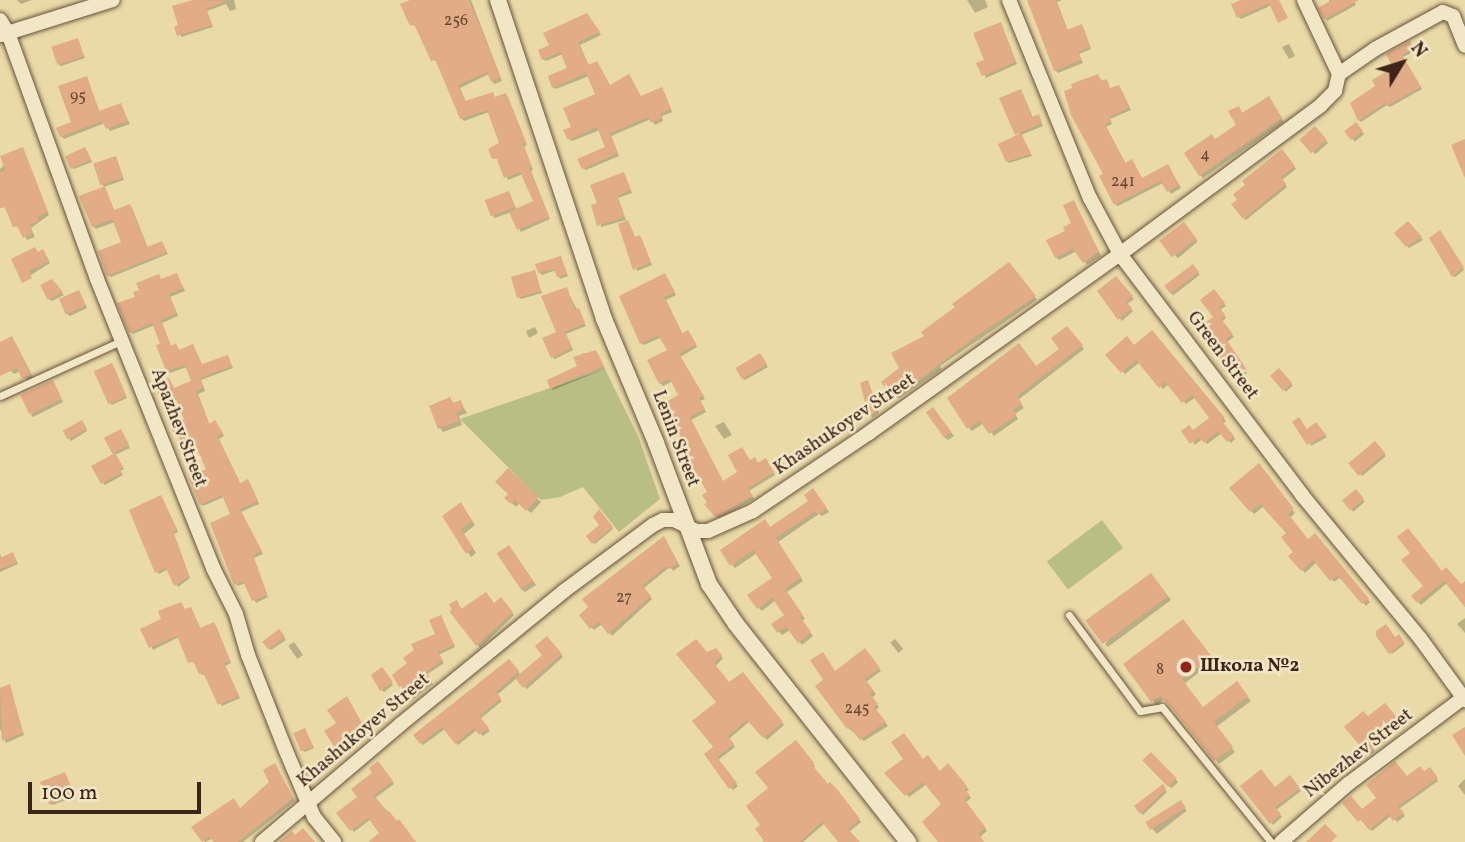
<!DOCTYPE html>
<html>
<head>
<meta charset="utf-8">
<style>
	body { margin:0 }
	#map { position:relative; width:1465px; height:842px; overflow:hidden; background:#e9daa7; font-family:Vollkorn,serif }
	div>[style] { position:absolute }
	.green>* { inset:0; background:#b9be85; transform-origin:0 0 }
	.shadow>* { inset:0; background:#0003; transform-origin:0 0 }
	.building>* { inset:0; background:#e2ac86; transform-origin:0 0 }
	.roads { filter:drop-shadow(0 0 2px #69523c) drop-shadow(0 0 2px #69523c) }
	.service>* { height:7px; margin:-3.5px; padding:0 3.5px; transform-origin:3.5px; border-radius:3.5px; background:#f1e7c6 }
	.minor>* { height:14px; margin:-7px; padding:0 7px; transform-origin:7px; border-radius:7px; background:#f1e7c6 }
	.tertiary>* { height:16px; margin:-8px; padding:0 8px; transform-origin:8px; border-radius:8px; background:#f1e7c6 }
	.dots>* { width:19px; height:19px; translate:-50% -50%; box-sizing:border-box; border:4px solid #f1e7c6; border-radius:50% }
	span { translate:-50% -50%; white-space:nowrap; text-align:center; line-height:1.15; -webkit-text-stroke:5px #f1e7c6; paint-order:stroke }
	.number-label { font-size:16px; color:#674634 }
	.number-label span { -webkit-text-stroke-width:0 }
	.street-label { font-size:19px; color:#3e2418 }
	.poi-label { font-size:19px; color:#3e2418; font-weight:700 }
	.left { translate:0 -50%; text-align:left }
	.north { position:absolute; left:1367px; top:28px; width:70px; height:70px; -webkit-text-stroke:5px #f1e7c6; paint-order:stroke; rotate:52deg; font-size:19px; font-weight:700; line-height:28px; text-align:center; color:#3e2418 }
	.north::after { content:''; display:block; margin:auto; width:24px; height:32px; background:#3e2418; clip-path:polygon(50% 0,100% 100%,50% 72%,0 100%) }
	.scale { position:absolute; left:28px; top:782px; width:173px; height:32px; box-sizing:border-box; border:4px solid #3e2418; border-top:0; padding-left:9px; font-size:21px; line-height:24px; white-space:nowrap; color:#3e2418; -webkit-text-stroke:5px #f1e7c6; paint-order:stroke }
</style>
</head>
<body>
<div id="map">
	<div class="green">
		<div style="clip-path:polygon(605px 369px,638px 436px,660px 499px,619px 532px,583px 487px,560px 497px,541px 500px,460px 419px)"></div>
		<div style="left:1102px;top:520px;width:35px;height:69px;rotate:53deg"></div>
	</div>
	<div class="shadow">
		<div style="clip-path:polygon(17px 0,32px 0,21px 4px)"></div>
		<div style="clip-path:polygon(194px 0,234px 0,236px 9px,230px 11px,226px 4px,207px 11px,213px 27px,181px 37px,174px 7px)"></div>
		<div style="clip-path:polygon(415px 0,471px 0,502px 81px,494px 84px,489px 74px,460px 88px,466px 102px,493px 94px,496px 99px,506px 95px,508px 97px,527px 145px,524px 147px,533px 170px,531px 171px,550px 219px,521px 232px,511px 212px,495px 218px,493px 216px,510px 195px,517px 210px,535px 202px,523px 174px,508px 180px,499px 159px,493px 158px,490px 150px,501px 144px,489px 112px,464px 121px,461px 118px,438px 61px,432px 60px,417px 26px,411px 25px)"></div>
		<div style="clip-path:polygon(967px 0,985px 0,988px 7px,975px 13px)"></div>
		<div style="clip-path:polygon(1035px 0,1062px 0,1057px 2px,1068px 31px,1081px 26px,1084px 29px,1091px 49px,1079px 54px,1083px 63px,1058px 73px,1055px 70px)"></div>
		<div style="clip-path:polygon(1245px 0,1272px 0,1274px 4px,1241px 19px,1239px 17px)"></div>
		<div style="clip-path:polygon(1329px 0,1353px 0,1356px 5px,1327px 21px,1321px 8px,1330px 3px)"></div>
		<div style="clip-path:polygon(589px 18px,601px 35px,580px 45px,589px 66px,597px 63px,611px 87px,641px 98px,664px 92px,672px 112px,662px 116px,663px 121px,655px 125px,651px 119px,611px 136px,619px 156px,586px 170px,583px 168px,607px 148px,600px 130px,572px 141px,569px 139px,573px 127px,597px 95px,589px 76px,556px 89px,553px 87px,569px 69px,563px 54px,546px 61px,543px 59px,551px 46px)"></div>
		<div style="clip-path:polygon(1001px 24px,1017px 64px,986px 78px,979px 64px,986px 60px)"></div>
		<div style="clip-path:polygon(77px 40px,85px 58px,61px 66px,58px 64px)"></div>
		<div style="clip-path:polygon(1410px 43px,1415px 51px,1403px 57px,1422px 89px,1390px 107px,1387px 105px,1361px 122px,1359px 120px,1377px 87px)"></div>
		<div style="clip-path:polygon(1289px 44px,1295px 56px,1289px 59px,1282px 47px)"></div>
		<div style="clip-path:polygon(1098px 76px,1111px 90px,1119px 87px,1121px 89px,1131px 110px,1110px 119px,1112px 124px,1106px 127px,1126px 164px,1143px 179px,1170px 169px,1181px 188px,1171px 194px,1163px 183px,1118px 206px,1115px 204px,1106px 174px,1083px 137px,1069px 106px)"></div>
		<div style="clip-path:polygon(86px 78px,100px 112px,120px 105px,130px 124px,110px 131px,105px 123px,64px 139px,61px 136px,73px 123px)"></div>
		<div style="clip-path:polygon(1023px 94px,1033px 118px,1040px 119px,1043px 126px,1021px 135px,1032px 156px,1009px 163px,1007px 161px,1019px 136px)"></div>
		<div style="clip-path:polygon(1272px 102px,1284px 122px,1203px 178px,1200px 175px,1238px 126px,1238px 108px,1243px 114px)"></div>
		<div style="left:1356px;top:124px;width:13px;height:12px;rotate:51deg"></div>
		<div style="left:1315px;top:128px;width:20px;height:17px;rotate:49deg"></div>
		<div style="clip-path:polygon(23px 149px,49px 215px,31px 228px,35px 237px,27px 240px,20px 228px,15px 226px,0 199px,0 169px)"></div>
		<div style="clip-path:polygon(87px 151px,92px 162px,74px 169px,72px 167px)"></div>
		<div style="clip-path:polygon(1282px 151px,1296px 169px,1282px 180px,1287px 187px,1246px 220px,1244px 218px)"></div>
		<div style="clip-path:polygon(117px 160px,124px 180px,104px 187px,102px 184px)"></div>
		<div style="clip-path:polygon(625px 176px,632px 193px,618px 198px,626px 220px,601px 227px,600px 204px)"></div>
		<div style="clip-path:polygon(104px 188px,115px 212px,130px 206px,132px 208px,148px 248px,162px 243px,168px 254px,111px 277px,108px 275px,123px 243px,115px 222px,96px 229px,93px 226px,81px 197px)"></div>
		<div style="clip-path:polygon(1076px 206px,1101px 256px,1087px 265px,1077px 251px,1059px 260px,1056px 257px,1074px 223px)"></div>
		<div style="clip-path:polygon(628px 222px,636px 239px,642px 240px,652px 265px,637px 271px)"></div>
		<div style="clip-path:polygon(1408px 223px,1423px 240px,1409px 248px,1396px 233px)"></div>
		<div style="left:1183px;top:224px;width:23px;height:26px;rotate:50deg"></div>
		<div style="clip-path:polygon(1441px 234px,1464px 270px,1455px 277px,1453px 276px)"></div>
		<div style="clip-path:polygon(38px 254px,45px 254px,50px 263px,23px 280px)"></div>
		<div style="clip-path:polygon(561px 258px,568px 276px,560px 279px,556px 270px,542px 275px,539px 272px)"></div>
		<div style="clip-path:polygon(1011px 266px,1037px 300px,940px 366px,942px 369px,900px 398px,895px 398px,883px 382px,902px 369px,927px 336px)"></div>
		<div style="left:1193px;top:266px;width:11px;height:34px;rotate:52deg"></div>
		<div style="clip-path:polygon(534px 272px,542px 293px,521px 299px,519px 297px)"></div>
		<div style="clip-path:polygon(177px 275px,185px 291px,170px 297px,178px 316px,162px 323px,171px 347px,176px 345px,180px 352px,193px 346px,202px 365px,227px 357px,233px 368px,201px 380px,205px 391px,198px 394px,210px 426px,217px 425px,224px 436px,219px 439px,241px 485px,248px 481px,250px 484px,259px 504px,241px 512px,263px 554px,254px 558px,268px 597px,256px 603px,245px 583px,238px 586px,236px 584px,232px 515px,224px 497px,203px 506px,201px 504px,209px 470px,198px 449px,190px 453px,176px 433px,186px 420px,178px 399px,165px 404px,163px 401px,169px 380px,175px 390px,193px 382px,187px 367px,170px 373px,167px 370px,155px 325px,133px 334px,131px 332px,137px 298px,161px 281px)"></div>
		<div style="clip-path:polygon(665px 275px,676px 295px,666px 300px,683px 335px,691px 335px,697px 347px,680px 357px,705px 399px,700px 401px,706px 412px,691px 420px,723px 483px,750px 462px,768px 463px,775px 475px,749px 491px,754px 499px,719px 519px,710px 511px,704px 495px,709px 493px,686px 442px,681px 396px,673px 381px,663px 386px,660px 383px,670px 351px,662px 337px,644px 345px,641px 343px)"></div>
		<div style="clip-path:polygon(1116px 278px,1134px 299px,1127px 304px,1133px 311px,1122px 321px,1099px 292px)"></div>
		<div style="clip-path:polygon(52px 281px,64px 295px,52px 301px,49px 299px)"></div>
		<div style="clip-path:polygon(566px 289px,586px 326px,566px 334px,573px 350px,555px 359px,552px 357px)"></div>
		<div style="clip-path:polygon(1214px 291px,1226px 306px,1220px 310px,1226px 318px,1222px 322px,1234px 337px,1227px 342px,1247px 373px,1237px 380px,1215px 317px)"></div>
		<div style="clip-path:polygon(81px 295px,87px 308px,70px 316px,67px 314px)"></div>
		<div style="clip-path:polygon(535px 327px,538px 333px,529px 338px,526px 331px)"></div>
		<div style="clip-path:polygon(1070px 331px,1084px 349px,1018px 400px,1024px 408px,1015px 414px,1018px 419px,994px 436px,984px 423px,972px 431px,969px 428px,1062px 349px)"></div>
		<div style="clip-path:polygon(1152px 332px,1226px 421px,1222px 424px,1235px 439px,1231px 443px,1222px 433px,1207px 444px,1203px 439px,1194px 445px,1193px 432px,1212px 418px,1196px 397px,1186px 404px,1169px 384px,1163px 389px,1140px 362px,1125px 374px,1108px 355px,1134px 347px)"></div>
		<div style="clip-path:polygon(15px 342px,34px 379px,28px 382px,20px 371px,14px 374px,10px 370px,0 351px,0 344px)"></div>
		<div style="clip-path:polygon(584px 353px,587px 356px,598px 354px,605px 369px,553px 390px,551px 388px,579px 367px,575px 358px)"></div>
		<div style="clip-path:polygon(762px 357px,768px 367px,745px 380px,743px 378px)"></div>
		<div style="clip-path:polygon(114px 367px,127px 398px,112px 405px,110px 403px)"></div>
		<div style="left:1279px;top:370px;width:21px;height:9px;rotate:49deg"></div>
		<div style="clip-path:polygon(868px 382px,879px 413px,872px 418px,862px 384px)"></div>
		<div style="clip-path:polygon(54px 384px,63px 402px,33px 417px,31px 415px)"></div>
		<div style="clip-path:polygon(450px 399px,454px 403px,460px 402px,467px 413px,459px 416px,462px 425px,443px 432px,440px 428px)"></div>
		<div style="clip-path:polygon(936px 413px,954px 436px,948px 440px,944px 437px)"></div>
		<div style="clip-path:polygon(724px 422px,732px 435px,724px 439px,715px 426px)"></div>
		<div style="clip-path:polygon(1316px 424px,1327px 437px,1311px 446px,1308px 431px)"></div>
		<div style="clip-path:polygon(84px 425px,87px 431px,71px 441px,69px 438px)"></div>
		<div style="clip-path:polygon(123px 434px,130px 448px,115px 455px,106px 439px)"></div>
		<div style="left:1375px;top:443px;width:17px;height:31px;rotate:50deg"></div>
		<div style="clip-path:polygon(117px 457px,124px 469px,120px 471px,123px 475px,105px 485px,103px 483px)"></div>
		<div style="clip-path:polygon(784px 463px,788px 471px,781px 475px,776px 467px)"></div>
		<div style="clip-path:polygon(1261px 468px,1295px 513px,1290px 518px,1308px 542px,1318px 538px,1370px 602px,1366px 606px,1341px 577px,1334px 582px,1317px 562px,1305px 573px,1291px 557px,1295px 553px,1288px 533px,1264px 506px,1254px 514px,1232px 488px)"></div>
		<div style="clip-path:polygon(508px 470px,541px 502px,531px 513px,520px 503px,516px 507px,507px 498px,510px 494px)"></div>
		<div style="left:1356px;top:492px;width:13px;height:15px;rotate:48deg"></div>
		<div style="clip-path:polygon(816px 494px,829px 512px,822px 516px,819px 514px,778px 542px,803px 581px,787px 592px,805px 619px,801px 621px,813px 636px,802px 645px,790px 630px,782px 635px,773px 625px,786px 616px,776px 600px,762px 611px,759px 608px,774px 578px,757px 553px,735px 568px,732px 565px,771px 529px,811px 501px)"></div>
		<div style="clip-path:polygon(162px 499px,178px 532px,174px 534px,190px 578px,178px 587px,168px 569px,159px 574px,157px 572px)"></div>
		<div style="clip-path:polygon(461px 504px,475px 525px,464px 534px,476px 553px,471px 557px,445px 516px)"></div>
		<div style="clip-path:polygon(599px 512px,613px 529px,595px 544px,588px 536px,602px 526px)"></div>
		<div style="clip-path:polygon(666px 541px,680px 566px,673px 571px,670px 567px,644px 588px,652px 599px,612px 636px,602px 624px,594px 630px,581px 616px)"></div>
		<div style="clip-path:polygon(512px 551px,536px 585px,525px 592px,521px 589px)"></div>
		<div style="clip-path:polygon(0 554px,2px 559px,13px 555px,18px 564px,0 572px)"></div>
		<div style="clip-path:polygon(1446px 569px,1465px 588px,1465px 607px,1447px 583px,1421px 605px,1413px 596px)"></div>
		<div style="clip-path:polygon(1155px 579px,1171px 600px,1108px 647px,1105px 644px)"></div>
		<div style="clip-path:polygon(457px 602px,462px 610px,504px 602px,514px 615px,480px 648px,452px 612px)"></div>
		<div style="clip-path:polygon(191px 609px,201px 629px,214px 624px,216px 626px,231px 663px,225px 666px,240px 698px,222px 706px,206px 674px,202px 675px,196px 662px,190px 662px,179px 637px,153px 650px,143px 629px)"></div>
		<div style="clip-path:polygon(1465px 618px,1465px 633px,1457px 624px)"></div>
		<div style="clip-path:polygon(442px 619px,455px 647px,438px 655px,444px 663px,426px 675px,433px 684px,410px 702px,408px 700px)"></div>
		<div style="clip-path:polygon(1187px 625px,1214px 661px,1184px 684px,1203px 709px,1240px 687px,1251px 701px,1216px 727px,1235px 752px,1219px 764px,1165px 699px,1156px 705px,1153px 701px)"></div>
		<div style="clip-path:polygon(281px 634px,286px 640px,271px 650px,264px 641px)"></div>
		<div style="clip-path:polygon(1378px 636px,1395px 639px,1399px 637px,1405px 644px,1392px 654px)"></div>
		<div style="clip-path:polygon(547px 638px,563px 657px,527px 689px,517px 678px,497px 695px,502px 701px,480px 719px,490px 731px,483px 736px,477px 730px,458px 745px,445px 729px,423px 745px,415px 735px,509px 661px,521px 675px,544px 655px)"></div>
		<div style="left:895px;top:639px;width:13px;height:6px;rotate:51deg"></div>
		<div style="left:294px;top:642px;width:16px;height:7px;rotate:55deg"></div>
		<div style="clip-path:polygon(716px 650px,723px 658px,715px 667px,729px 684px,746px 677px,784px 725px,767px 740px,750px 721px,729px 739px,735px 747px,718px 760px,738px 786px,733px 790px,706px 755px,716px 747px,718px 703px,707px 654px)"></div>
		<div style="clip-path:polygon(867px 653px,881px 671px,866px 682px,876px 694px,872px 698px,879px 707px,876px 710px,888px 726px,864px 741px,848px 728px,836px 673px)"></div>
		<div style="clip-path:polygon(384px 672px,393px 685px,384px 692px,382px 690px)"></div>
		<div style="clip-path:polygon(9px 686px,24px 735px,6px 743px,0 729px,0 689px)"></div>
		<div style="clip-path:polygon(349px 701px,365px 730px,339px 749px,339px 723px)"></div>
		<div style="clip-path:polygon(1385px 705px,1401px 724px,1373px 748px,1375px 751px,1370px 755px,1346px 727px,1368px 719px)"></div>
		<div style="clip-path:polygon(305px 730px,314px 748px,305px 752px,303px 750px)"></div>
		<div style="clip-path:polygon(796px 742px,815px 766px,813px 768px,828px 786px,839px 793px,861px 822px,849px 832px,858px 842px,841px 842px,825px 823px,803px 842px,762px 842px,765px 839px,762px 826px,771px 789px)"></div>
		<div style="left:1151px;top:754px;width:39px;height:9px;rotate:46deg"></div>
		<div style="clip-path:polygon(923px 761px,940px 773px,951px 768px,969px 790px,966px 792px,971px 798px,965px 803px,987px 831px,980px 837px,983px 842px,939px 842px,943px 804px,927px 784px,909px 797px,887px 773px)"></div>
		<div style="clip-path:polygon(275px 765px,295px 801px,243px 842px,216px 842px,213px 838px,205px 842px,193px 828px,240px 810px,271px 782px)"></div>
		<div style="clip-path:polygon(380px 765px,394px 784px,375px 798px,416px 842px,371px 842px,382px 834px,371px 819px,354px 832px,339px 813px,360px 798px)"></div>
		<div style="clip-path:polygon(1432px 772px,1438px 781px,1399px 809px,1405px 816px,1397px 822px,1392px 815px,1372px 831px,1345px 804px,1362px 811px,1407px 778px)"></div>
		<div style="clip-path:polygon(65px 774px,75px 797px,52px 805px,50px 803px)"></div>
		<div style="clip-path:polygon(1290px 778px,1301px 791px,1276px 810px,1282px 817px,1273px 825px,1242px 787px,1275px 789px)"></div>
		<div style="clip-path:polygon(1465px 779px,1465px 795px,1458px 786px)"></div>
		<div style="clip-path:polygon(1162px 787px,1167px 792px,1143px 815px,1136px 806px)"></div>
		<div style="left:1180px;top:802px;width:11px;height:38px;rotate:52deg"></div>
	</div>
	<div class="building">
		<div style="clip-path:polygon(193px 0,227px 1px,206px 9px,212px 25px,177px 36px,174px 27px,178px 25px,172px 6px)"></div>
		<div style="clip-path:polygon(410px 0,469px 0,501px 78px,491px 82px,487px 72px,458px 85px,465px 101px,493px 92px,495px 97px,506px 93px,526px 142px,523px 144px,532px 167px,529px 168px,549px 217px,517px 230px,509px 212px,533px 201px,520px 172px,504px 178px,496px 157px,492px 159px,488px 149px,499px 143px,487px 110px,460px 119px,435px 59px,431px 61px,414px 24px,410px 26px,400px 4px)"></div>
		<div style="clip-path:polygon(1027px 0,1056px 0,1067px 30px,1082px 24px,1090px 47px,1078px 52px,1081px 60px,1054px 71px)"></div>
		<div style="clip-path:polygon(1241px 0,1279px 0,1288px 18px,1278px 23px,1269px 3px,1237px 18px,1231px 4px)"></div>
		<div style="clip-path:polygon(1332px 0,1359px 0,1324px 19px,1318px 8px)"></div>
		<div style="clip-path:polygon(587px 13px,600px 32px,578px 42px,588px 65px,597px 61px,610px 85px,629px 74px,641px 96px,662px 87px,671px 109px,660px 114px,662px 118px,651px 123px,648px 117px,610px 133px,618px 153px,582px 169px,577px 159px,605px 147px,597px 127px,568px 140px,563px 130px,571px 127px,563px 108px,595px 94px,586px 73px,552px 88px,548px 76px,567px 68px,560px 52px,542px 60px,538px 50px,549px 45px,543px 33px)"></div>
		<div style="clip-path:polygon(1001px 22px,1016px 62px,982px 76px,976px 63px,984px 60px,973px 33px)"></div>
		<div style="left:78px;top:38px;width:19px;height:28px;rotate:72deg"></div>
		<div style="clip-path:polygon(1410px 41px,1414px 48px,1402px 55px,1421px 87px,1386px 106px,1385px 103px,1358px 121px,1350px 103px,1375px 86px,1372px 80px,1389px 70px,1392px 66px,1386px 54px)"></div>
		<div style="clip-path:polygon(1098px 74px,1101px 81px,1107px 79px,1110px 88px,1119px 85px,1129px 108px,1109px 117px,1111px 121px,1105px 124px,1125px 163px,1132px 159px,1142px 178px,1168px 164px,1179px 185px,1167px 192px,1160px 181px,1114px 205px,1099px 176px,1103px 174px,1071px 115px,1064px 91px,1072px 88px,1071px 84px)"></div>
		<div style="clip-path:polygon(87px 76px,99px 111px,121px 103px,128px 121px,106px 129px,102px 121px,60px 137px,56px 128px,71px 122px,58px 86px)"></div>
		<div style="clip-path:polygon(1021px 89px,1032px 117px,1039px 114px,1042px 123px,1015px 135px,999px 98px)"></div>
		<div style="clip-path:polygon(1269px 96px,1282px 118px,1199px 176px,1184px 153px,1212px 134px,1215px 139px,1236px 125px,1228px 111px,1239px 106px,1242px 113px)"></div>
		<div style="left:1356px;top:122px;width:11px;height:15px;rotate:52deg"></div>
		<div style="left:1315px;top:126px;width:18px;height:21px;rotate:49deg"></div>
		<div style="clip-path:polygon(1021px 133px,1031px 154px,1006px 162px,998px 144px)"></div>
		<div style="clip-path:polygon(1465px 139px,1465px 178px,1451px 145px)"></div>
		<div style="clip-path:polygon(23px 147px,48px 212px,37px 217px,39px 221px,29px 225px,33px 234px,23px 238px,17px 226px,13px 227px,5px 207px,0 208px,0 172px,5px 170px,0 156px)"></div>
		<div style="left:85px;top:147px;width:14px;height:22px;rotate:65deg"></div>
		<div style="clip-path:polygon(1282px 149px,1295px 166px,1281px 177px,1286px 184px,1243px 219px,1231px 204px,1237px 200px,1233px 194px,1245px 185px,1242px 181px)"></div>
		<div style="left:116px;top:156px;width:23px;height:24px;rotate:72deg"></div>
		<div style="clip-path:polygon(624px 172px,631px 190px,617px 196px,625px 217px,597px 226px,591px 205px,597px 203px,590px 185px)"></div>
		<div style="clip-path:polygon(105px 186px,114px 210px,130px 204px,147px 247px,162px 241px,167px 252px,107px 276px,98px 251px,121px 242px,112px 219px,92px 227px,79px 196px)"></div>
		<div style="left:509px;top:191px;width:17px;height:26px;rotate:69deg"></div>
		<div style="clip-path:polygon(1074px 200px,1099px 252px,1083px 263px,1073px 249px,1055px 258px,1046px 240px,1065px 231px,1063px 227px,1071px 223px,1063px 205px)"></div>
		<div style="clip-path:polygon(628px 220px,635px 237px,640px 235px,651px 262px,633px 270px,618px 224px)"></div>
		<div style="clip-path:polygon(1408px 221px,1422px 237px,1406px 247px,1394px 233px)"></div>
		<div style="left:1184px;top:222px;width:21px;height:31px;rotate:53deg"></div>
		<div style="clip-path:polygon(1440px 230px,1464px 267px,1452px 277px,1429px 238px)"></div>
		<div style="clip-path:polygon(35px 247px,38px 252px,43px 249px,49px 261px,29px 271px,32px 278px,22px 283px,11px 259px)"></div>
		<div style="clip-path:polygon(561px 256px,567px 274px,557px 277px,554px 269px,538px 273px,535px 264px)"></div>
		<div style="clip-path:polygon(1009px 262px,1036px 296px,975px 337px,896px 397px,894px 394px,891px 396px,881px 382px,899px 368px,891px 353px,924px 336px,921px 332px,955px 307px,952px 304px)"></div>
		<div style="left:1193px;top:264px;width:10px;height:36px;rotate:53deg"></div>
		<div style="left:535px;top:270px;width:22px;height:25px;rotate:74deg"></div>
		<div style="clip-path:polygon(177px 273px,183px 288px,169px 294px,177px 313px,161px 320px,171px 346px,176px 343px,179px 350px,193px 344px,202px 364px,228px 355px,232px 366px,200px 378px,203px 388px,196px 391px,209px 424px,215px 420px,223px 433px,217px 436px,240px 483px,248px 479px,258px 501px,240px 509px,262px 551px,253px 555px,267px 595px,252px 601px,243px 581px,234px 585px,210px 523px,230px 514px,222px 495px,200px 505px,189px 478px,206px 469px,196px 447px,186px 452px,177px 433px,174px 434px,170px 424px,184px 419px,175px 397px,162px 402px,154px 384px,169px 378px,174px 388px,191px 381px,185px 365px,166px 371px,156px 345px,160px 344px,152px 323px,129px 333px,117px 303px,135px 297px,133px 292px,139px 290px,136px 283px,159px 274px,161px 279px)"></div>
		<div style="clip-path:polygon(665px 273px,675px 292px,664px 297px,682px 333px,688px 330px,696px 344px,679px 354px,704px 396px,699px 398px,705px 409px,690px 417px,723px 481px,737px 472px,728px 455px,742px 447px,750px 460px,755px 457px,758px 463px,766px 458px,774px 472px,748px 488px,753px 496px,715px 517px,704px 504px,707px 503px,702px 495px,707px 492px,679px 443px,683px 441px,671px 419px,673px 417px,666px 402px,678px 395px,670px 379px,659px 384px,647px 360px,667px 350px,658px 335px,640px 344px,619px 296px)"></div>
		<div style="clip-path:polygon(1116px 276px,1133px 296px,1126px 301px,1132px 308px,1118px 320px,1097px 291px)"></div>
		<div style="clip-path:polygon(52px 279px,63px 292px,48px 300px,40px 285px)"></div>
		<div style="clip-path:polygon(567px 287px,575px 310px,579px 308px,585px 323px,565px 332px,572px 348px,551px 358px,542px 338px,556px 332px,541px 296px)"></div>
		<div style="clip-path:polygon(1214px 289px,1225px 303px,1219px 307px,1225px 315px,1221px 319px,1233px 334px,1226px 339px,1247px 370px,1233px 379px,1199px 327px,1213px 317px,1200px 300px)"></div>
		<div style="left:79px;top:290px;width:17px;height:22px;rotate:66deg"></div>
		<div style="clip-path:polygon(1067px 326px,1083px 345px,1017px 396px,1022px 404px,1013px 410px,1017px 415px,989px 434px,980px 421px,967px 429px,947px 398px,1019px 343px,1036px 366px,1059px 349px,1051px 338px)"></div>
		<div style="clip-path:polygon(1152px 330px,1225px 418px,1221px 420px,1234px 436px,1227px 442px,1218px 431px,1204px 443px,1199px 437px,1190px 444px,1181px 431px,1189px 425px,1193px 430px,1209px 418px,1192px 395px,1182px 403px,1165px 382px,1159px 388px,1136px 360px,1121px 373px,1105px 355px,1127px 336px,1134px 345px)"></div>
		<div style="clip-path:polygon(12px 336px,31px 375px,22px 379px,17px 368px,0 376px,0 342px)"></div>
		<div style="clip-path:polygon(596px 350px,604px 366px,550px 389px,547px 380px,577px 366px,573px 357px)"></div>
		<div style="left:760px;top:353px;width:13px;height:29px;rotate:58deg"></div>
		<div style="left:112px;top:363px;width:36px;height:20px;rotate:66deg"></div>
		<div style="left:1279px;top:368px;width:20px;height:12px;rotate:49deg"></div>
		<div style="left:53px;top:380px;width:21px;height:36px;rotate:65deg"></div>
		<div style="clip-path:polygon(868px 380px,878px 410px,869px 417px,860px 383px)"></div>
		<div style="clip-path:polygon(450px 397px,453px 403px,461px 400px,464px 409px,456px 412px,459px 421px,438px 429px,429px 406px)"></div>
		<div style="left:933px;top:407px;width:31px;height:9px;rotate:54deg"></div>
		<div style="clip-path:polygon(1299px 417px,1307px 429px,1316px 422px,1326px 435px,1307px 445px,1292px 422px)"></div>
		<div style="left:82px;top:420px;width:10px;height:22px;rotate:61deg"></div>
		<div style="left:121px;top:429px;width:18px;height:19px;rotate:63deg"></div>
		<div style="left:1375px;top:441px;width:16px;height:35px;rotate:50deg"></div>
		<div style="clip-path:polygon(115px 453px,123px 467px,119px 469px,122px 473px,101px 484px,91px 466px)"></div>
		<div style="clip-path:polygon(1259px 463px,1294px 509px,1288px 514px,1308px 539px,1315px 533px,1369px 599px,1362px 604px,1337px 575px,1330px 581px,1313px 560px,1301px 571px,1288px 556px,1293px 552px,1281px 537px,1286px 533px,1260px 504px,1250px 512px,1229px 488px)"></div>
		<div style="clip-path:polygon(508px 468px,539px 497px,526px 511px,515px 500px,511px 504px,504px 498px,508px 494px,495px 482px)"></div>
		<div style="clip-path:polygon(813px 488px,827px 508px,818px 515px,815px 511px,776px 538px,801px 577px,785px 589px,803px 615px,800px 617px,811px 632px,798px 643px,786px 627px,777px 633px,771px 624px,784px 615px,772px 598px,757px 609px,747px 595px,772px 578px,753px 550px,730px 566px,720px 550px,765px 519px,770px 527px,808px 501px,804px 495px)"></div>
		<div style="left:1356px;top:489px;width:13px;height:18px;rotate:51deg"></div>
		<div style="clip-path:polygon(161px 495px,177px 529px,173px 532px,189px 576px,174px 586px,166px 568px,155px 573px,129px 510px)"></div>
		<div style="clip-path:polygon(461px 502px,472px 521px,461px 529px,473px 548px,466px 554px,442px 516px)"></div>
		<div style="clip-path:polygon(599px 509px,613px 527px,592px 544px,586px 536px,599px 525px,593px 517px)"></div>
		<div style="clip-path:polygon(1408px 528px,1442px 571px,1446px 567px,1461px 584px,1465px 581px,1465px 607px,1444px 581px,1417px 603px,1411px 596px,1423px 586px,1401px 560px,1410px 553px,1397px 537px)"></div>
		<div style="clip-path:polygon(664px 536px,678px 563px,669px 569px,667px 566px,642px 585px,651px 596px,608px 634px,599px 622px,590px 629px,579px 615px,588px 607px,582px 599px)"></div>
		<div style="left:509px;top:545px;width:43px;height:15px;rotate:56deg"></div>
		<div style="clip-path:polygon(13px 552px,17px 562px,0 569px,0 558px)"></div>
		<div style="left:1151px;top:573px;width:29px;height:81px;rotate:54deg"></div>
		<div style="clip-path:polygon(486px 592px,494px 603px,501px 597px,513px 612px,476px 646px,449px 611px,452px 610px,449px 604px,457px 600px,461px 609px)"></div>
		<div style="clip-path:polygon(181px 602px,185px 609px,191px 607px,200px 628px,214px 622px,230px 661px,224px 663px,239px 696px,218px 705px,203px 672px,199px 674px,193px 661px,188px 663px,177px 636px,149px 648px,140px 629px,161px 619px,158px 611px)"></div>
		<div style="clip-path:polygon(441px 615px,454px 645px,438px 652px,443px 660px,426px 672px,432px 681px,407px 701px,392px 675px,407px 663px,403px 658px,414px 650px,411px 644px,435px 634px,429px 620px)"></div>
		<div style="clip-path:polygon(1183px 619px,1212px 657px,1182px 679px,1203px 707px,1237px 681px,1248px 696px,1214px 722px,1233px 747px,1214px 761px,1171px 707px,1160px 696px,1151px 702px,1123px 664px)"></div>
		<div style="clip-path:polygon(1386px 624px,1395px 637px,1399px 634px,1404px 642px,1389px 654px,1376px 636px,1376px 631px)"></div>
		<div style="left:279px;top:629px;width:10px;height:21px;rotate:53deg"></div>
		<div style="clip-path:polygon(547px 636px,562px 654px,523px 688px,515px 678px,542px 655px,535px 646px)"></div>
		<div style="clip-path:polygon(696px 639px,707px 652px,716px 648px,722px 655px,714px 663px,729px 682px,743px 672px,783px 722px,763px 738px,747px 720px,728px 736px,734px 744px,717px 757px,737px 783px,729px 789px,704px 754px,713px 747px,692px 721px,716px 702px,676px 654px)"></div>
		<div style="clip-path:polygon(865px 648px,880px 668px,865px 679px,874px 691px,870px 694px,878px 704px,874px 707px,886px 722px,860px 740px,849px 727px,847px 729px,815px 686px,823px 680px,810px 660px,823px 652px,835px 671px)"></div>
		<div style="clip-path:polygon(509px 659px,519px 671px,496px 692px,501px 698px,479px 716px,489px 728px,479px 735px,474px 728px,455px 744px,442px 727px,420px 744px,413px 735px)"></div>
		<div style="clip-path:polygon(382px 667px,393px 682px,380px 691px,371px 675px)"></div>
		<div style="clip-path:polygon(10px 684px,23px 733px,2px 741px,0 688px)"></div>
		<div style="clip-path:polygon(347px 696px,364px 727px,335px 748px,324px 731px,336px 723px,327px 710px)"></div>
		<div style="clip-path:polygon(1385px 703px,1400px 721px,1372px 745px,1374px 748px,1367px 754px,1344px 727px,1363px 711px,1368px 716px)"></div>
		<div style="clip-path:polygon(1465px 727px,1465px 756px,1452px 735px)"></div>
		<div style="left:305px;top:728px;width:20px;height:13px;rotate:66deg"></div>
		<div style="clip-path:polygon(904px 733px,923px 759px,928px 755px,940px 771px,948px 763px,967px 786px,964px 789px,970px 795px,964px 799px,986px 828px,978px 833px,984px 842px,938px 842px,922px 822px,941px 804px,923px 782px,905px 796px,884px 773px,903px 759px,891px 742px)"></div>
		<div style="clip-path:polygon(796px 740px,814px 763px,812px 765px,828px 784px,830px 782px,837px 789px,860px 819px,848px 829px,860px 842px,838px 842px,822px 822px,800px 842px,765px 842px,755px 829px,760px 825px,746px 806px,768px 788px,755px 772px)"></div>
		<div style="left:1151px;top:752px;width:37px;height:12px;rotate:46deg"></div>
		<div style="clip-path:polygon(378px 761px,393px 781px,374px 795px,387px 812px,389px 811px,397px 821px,399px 819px,416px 842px,368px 842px,379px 833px,368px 818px,350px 831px,336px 813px,357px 797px,351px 789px,372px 773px,369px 768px)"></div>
		<div style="clip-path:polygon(1395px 761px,1407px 776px,1420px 766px,1424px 771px,1430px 767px,1438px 778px,1398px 806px,1404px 813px,1393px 821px,1388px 814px,1369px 830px,1361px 820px,1358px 822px,1342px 803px,1351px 796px,1362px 809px,1376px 798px,1366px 785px)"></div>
		<div style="clip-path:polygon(275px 763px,293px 798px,238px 842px,214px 842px,209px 837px,202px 842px,191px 827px,234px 798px,240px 808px,269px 782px,263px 770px)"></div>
		<div style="clip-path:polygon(1261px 769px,1275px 787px,1290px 775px,1300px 788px,1275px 807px,1281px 814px,1270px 824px,1240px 786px)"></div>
		<div style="left:65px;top:772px;width:24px;height:27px;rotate:68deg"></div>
		<div style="clip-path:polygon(1163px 784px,1166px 789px,1140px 814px,1134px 806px)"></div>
		<div style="left:1181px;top:800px;width:9px;height:42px;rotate:58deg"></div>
		<div style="clip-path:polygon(1325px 824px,1337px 836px,1331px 842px,1306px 842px)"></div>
		<div style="clip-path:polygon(303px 828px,315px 842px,279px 842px,292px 831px,295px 835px)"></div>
	</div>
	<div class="roads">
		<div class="service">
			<div style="left:0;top:396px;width:135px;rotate:-24.5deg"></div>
			<div style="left:1069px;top:615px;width:119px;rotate:53.5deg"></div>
			<div style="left:1140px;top:711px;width:22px;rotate:-10deg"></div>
			<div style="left:1162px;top:707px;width:174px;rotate:51.1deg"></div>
		</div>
		<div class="minor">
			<div style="left:1009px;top:0;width:214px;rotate:67.8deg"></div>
			<div style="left:1090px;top:198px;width:64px;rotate:61.8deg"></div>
			<div style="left:1120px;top:254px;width:302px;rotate:52.9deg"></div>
			<div style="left:1302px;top:495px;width:185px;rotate:50.5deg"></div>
			<div style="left:1420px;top:638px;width:77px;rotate:54deg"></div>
			<div style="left:1304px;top:0;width:82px;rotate:64.7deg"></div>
			<div style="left:0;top:20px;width:15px;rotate:58deg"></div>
			<div style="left:8px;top:33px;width:262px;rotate:70.1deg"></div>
			<div style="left:97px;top:279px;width:311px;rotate:68.1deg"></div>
			<div style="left:213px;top:568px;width:51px;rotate:63.4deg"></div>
			<div style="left:236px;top:614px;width:43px;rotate:73.7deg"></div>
			<div style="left:248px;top:655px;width:103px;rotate:68.4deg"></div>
			<div style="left:286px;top:751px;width:72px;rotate:67deg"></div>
			<div style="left:314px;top:817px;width:32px;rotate:51deg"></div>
			<div style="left:1px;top:35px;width:117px;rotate:-17.4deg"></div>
			<div style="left:262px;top:842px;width:182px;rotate:-40.3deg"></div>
			<div style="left:401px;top:724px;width:210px;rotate:-39.2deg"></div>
			<div style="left:564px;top:591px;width:111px;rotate:-36.6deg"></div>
			<div style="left:653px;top:525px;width:11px;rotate:-27deg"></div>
			<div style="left:663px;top:520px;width:11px"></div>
			<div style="left:674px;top:520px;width:25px;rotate:26deg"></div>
			<div style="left:697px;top:531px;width:11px"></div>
			<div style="left:708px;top:531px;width:49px;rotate:-24deg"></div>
			<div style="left:753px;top:511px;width:140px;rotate:-33.9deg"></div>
			<div style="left:869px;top:433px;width:308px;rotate:-35.5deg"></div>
			<div style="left:1120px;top:254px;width:250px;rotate:-36.5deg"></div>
			<div style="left:1321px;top:105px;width:20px;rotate:-45deg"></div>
			<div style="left:1335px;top:91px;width:17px;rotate:-77deg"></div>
			<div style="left:1339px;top:74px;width:44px;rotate:-34.8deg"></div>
			<div style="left:1375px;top:49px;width:77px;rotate:-28.6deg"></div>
			<div style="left:1443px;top:12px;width:11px;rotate:22deg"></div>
			<div style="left:1453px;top:16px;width:32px;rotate:68deg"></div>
			<div style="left:1281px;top:842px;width:89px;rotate:-40.9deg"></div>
			<div style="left:1348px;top:784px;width:144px;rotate:-36.8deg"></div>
		</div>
		<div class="tertiary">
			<div style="left:498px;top:0;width:336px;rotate:71.6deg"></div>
			<div style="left:604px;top:319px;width:134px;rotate:67.2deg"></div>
			<div style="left:656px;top:443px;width:151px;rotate:69.4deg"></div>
			<div style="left:709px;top:584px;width:48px;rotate:56deg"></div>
			<div style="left:736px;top:624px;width:278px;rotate:51.7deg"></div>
		</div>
	</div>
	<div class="dots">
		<div style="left:1186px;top:667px;background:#8f2418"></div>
	</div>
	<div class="number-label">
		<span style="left:456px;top:21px">256</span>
		<span style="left:78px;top:97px">95</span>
		<span style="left:1205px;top:155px">4</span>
		<span style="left:1123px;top:182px">241</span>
		<span style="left:624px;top:598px">27</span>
		<span style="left:1160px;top:670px">8</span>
		<span style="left:857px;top:709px">245</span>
	</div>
	<div class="street-label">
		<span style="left:1222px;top:356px;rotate:53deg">Green Street</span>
		<span style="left:845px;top:425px;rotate:-34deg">Khashukoyev Street</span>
		<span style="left:178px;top:428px;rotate:69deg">Apazhev Street</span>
		<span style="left:675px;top:439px;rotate:69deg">Lenin Street</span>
		<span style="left:364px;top:731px;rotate:-40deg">Khashukoyev Street</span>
		<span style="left:1359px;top:754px;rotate:-38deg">Nibezhev Street</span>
	</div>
	<div class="poi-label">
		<span class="left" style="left:1200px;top:667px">Школа №2</span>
	</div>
	<div class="north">N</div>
	<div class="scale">100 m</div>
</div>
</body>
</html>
